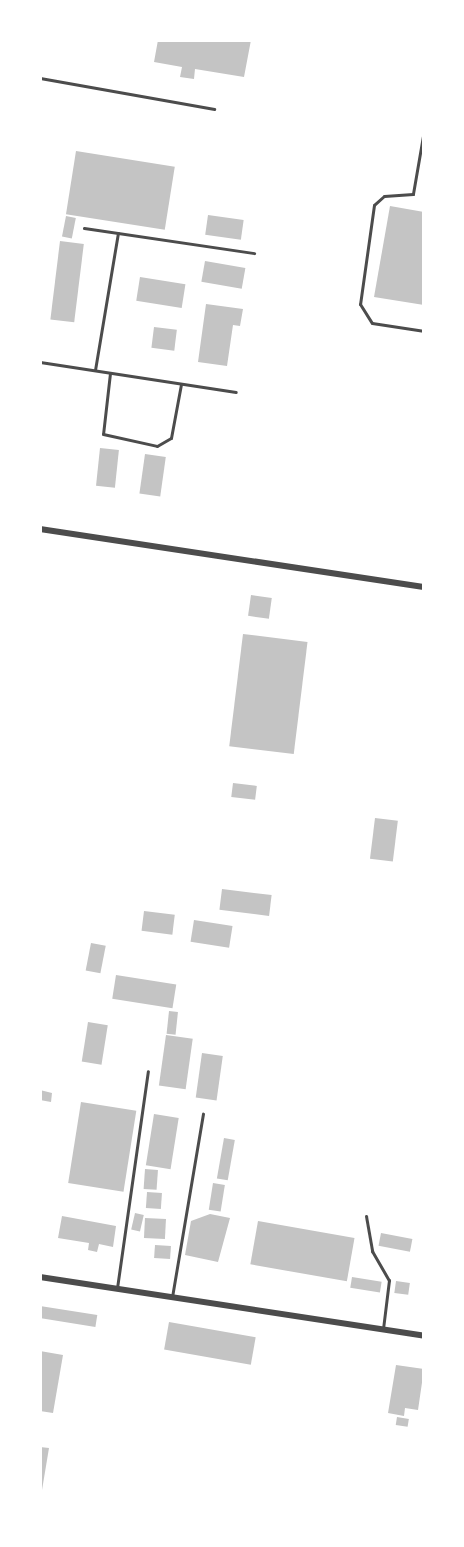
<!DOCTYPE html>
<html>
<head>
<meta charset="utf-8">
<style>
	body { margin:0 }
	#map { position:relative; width:464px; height:1547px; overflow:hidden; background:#fff; font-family:"DejaVu Sans",sans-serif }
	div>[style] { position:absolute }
	.building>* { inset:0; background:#c4c4c4; transform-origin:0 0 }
	.service>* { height:3px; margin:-1.5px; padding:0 1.5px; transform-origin:1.5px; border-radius:1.5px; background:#4c4c4c }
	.minor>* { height:6px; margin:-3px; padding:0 3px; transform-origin:3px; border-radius:3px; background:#4c4c4c }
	span { translate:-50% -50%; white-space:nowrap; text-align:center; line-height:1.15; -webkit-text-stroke:4.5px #fff; paint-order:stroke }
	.frame { position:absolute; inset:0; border:42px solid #fff; pointer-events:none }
</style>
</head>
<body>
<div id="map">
	<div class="building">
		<div style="clip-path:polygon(158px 40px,251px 40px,244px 77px,195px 69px,194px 79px,180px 77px,182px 67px,154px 62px)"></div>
		<div style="left:76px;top:151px;width:100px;height:64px;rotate:9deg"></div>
		<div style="clip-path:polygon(390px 206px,424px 212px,424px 305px,374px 297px)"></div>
		<div style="left:208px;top:215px;width:36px;height:20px;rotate:8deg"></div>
		<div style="left:66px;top:216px;width:10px;height:21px;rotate:11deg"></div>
		<div style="left:60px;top:241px;width:24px;height:79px;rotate:7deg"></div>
		<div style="left:205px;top:261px;width:41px;height:21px;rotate:10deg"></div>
		<div style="left:140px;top:277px;width:46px;height:24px;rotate:9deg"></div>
		<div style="clip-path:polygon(206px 304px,243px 309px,240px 326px,233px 325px,227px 366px,198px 362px)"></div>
		<div style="left:154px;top:327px;width:23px;height:21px;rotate:7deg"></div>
		<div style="left:100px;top:448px;width:19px;height:38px;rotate:6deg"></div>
		<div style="left:145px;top:454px;width:21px;height:40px;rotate:8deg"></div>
		<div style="left:251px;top:595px;width:21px;height:21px;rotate:8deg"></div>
		<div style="left:243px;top:634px;width:65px;height:113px;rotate:7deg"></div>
		<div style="left:233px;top:783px;width:24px;height:14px;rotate:7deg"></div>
		<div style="left:375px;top:818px;width:23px;height:41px;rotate:7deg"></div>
		<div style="left:222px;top:889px;width:50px;height:21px;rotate:7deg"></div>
		<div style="left:144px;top:911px;width:31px;height:20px;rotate:7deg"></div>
		<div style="left:194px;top:920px;width:39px;height:22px;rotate:9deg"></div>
		<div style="left:91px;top:943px;width:15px;height:28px;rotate:11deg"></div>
		<div style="left:116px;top:975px;width:61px;height:24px;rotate:9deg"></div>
		<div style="left:169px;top:1011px;width:9px;height:23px;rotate:6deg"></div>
		<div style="left:88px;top:1022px;width:20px;height:40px;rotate:9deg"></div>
		<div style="left:166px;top:1035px;width:27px;height:51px;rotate:8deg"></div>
		<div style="left:202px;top:1053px;width:21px;height:45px;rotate:8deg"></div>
		<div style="clip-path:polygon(40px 1090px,52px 1093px,51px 1102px,40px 1100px)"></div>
		<div style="left:81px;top:1102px;width:56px;height:82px;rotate:9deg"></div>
		<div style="left:154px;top:1114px;width:25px;height:52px;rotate:9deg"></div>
		<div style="left:224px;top:1138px;width:11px;height:41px;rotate:10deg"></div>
		<div style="left:145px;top:1169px;width:13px;height:20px;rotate:4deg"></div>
		<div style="left:213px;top:1183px;width:12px;height:27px;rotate:9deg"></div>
		<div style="left:147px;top:1192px;width:15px;height:16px;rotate:4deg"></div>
		<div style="left:135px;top:1213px;width:9px;height:17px;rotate:13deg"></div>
		<div style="clip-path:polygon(210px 1214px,230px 1218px,218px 1262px,185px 1255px,191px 1221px)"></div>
		<div style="clip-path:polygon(62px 1216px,116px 1226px,113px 1247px,99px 1244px,97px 1252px,88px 1250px,89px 1243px,58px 1238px)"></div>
		<div style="left:145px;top:1218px;width:21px;height:20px;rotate:3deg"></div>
		<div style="left:258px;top:1221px;width:98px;height:44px;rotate:10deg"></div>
		<div style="left:381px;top:1233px;width:32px;height:13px;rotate:11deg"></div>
		<div style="left:155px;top:1245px;width:16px;height:13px;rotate:4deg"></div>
		<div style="left:352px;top:1277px;width:30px;height:11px;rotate:9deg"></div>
		<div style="left:396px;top:1281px;width:14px;height:12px;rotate:8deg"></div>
		<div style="left:40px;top:1306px;width:58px;height:12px;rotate:9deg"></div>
		<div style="left:169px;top:1322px;width:88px;height:28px;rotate:10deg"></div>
		<div style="clip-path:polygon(40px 1351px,63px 1355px,53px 1413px,40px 1411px)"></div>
		<div style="clip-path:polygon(396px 1365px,424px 1369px,418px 1410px,405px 1408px,404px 1416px,388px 1413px)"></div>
		<div style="left:397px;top:1417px;width:12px;height:8px;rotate:9deg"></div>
		<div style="clip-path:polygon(40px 1447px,49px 1448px,42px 1490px,40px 1490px)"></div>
	</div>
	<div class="service">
		<div style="left:40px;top:78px;width:177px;rotate:10.1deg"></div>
		<div style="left:424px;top:130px;width:65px;rotate:99.8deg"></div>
		<div style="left:413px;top:194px;width:29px;rotate:176deg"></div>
		<div style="left:384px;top:196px;width:13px;rotate:138deg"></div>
		<div style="left:374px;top:205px;width:100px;rotate:98deg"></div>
		<div style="left:360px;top:304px;width:22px;rotate:58deg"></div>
		<div style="left:372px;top:323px;width:53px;rotate:8.7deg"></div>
		<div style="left:84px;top:228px;width:172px;rotate:8.4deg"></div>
		<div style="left:40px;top:362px;width:198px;rotate:8.7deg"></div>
		<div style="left:95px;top:370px;width:139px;rotate:-80.5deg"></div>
		<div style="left:110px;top:373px;width:61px;rotate:96.5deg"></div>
		<div style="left:103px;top:434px;width:55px;rotate:12.5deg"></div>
		<div style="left:157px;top:446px;width:16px;rotate:-30deg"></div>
		<div style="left:171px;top:438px;width:55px;rotate:-79.5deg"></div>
		<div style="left:366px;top:1216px;width:36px;rotate:80deg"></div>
		<div style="left:372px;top:1251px;width:34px;rotate:60deg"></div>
		<div style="left:389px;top:1280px;width:49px;rotate:97deg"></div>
		<div style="left:117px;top:1288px;width:219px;rotate:-81.9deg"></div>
		<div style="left:172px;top:1297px;width:186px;rotate:-80.4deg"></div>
	</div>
	<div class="minor">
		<div style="left:40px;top:529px;width:388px;rotate:8.6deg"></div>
		<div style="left:40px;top:1277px;width:389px;rotate:8.7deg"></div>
	</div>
	<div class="frame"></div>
</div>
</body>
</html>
